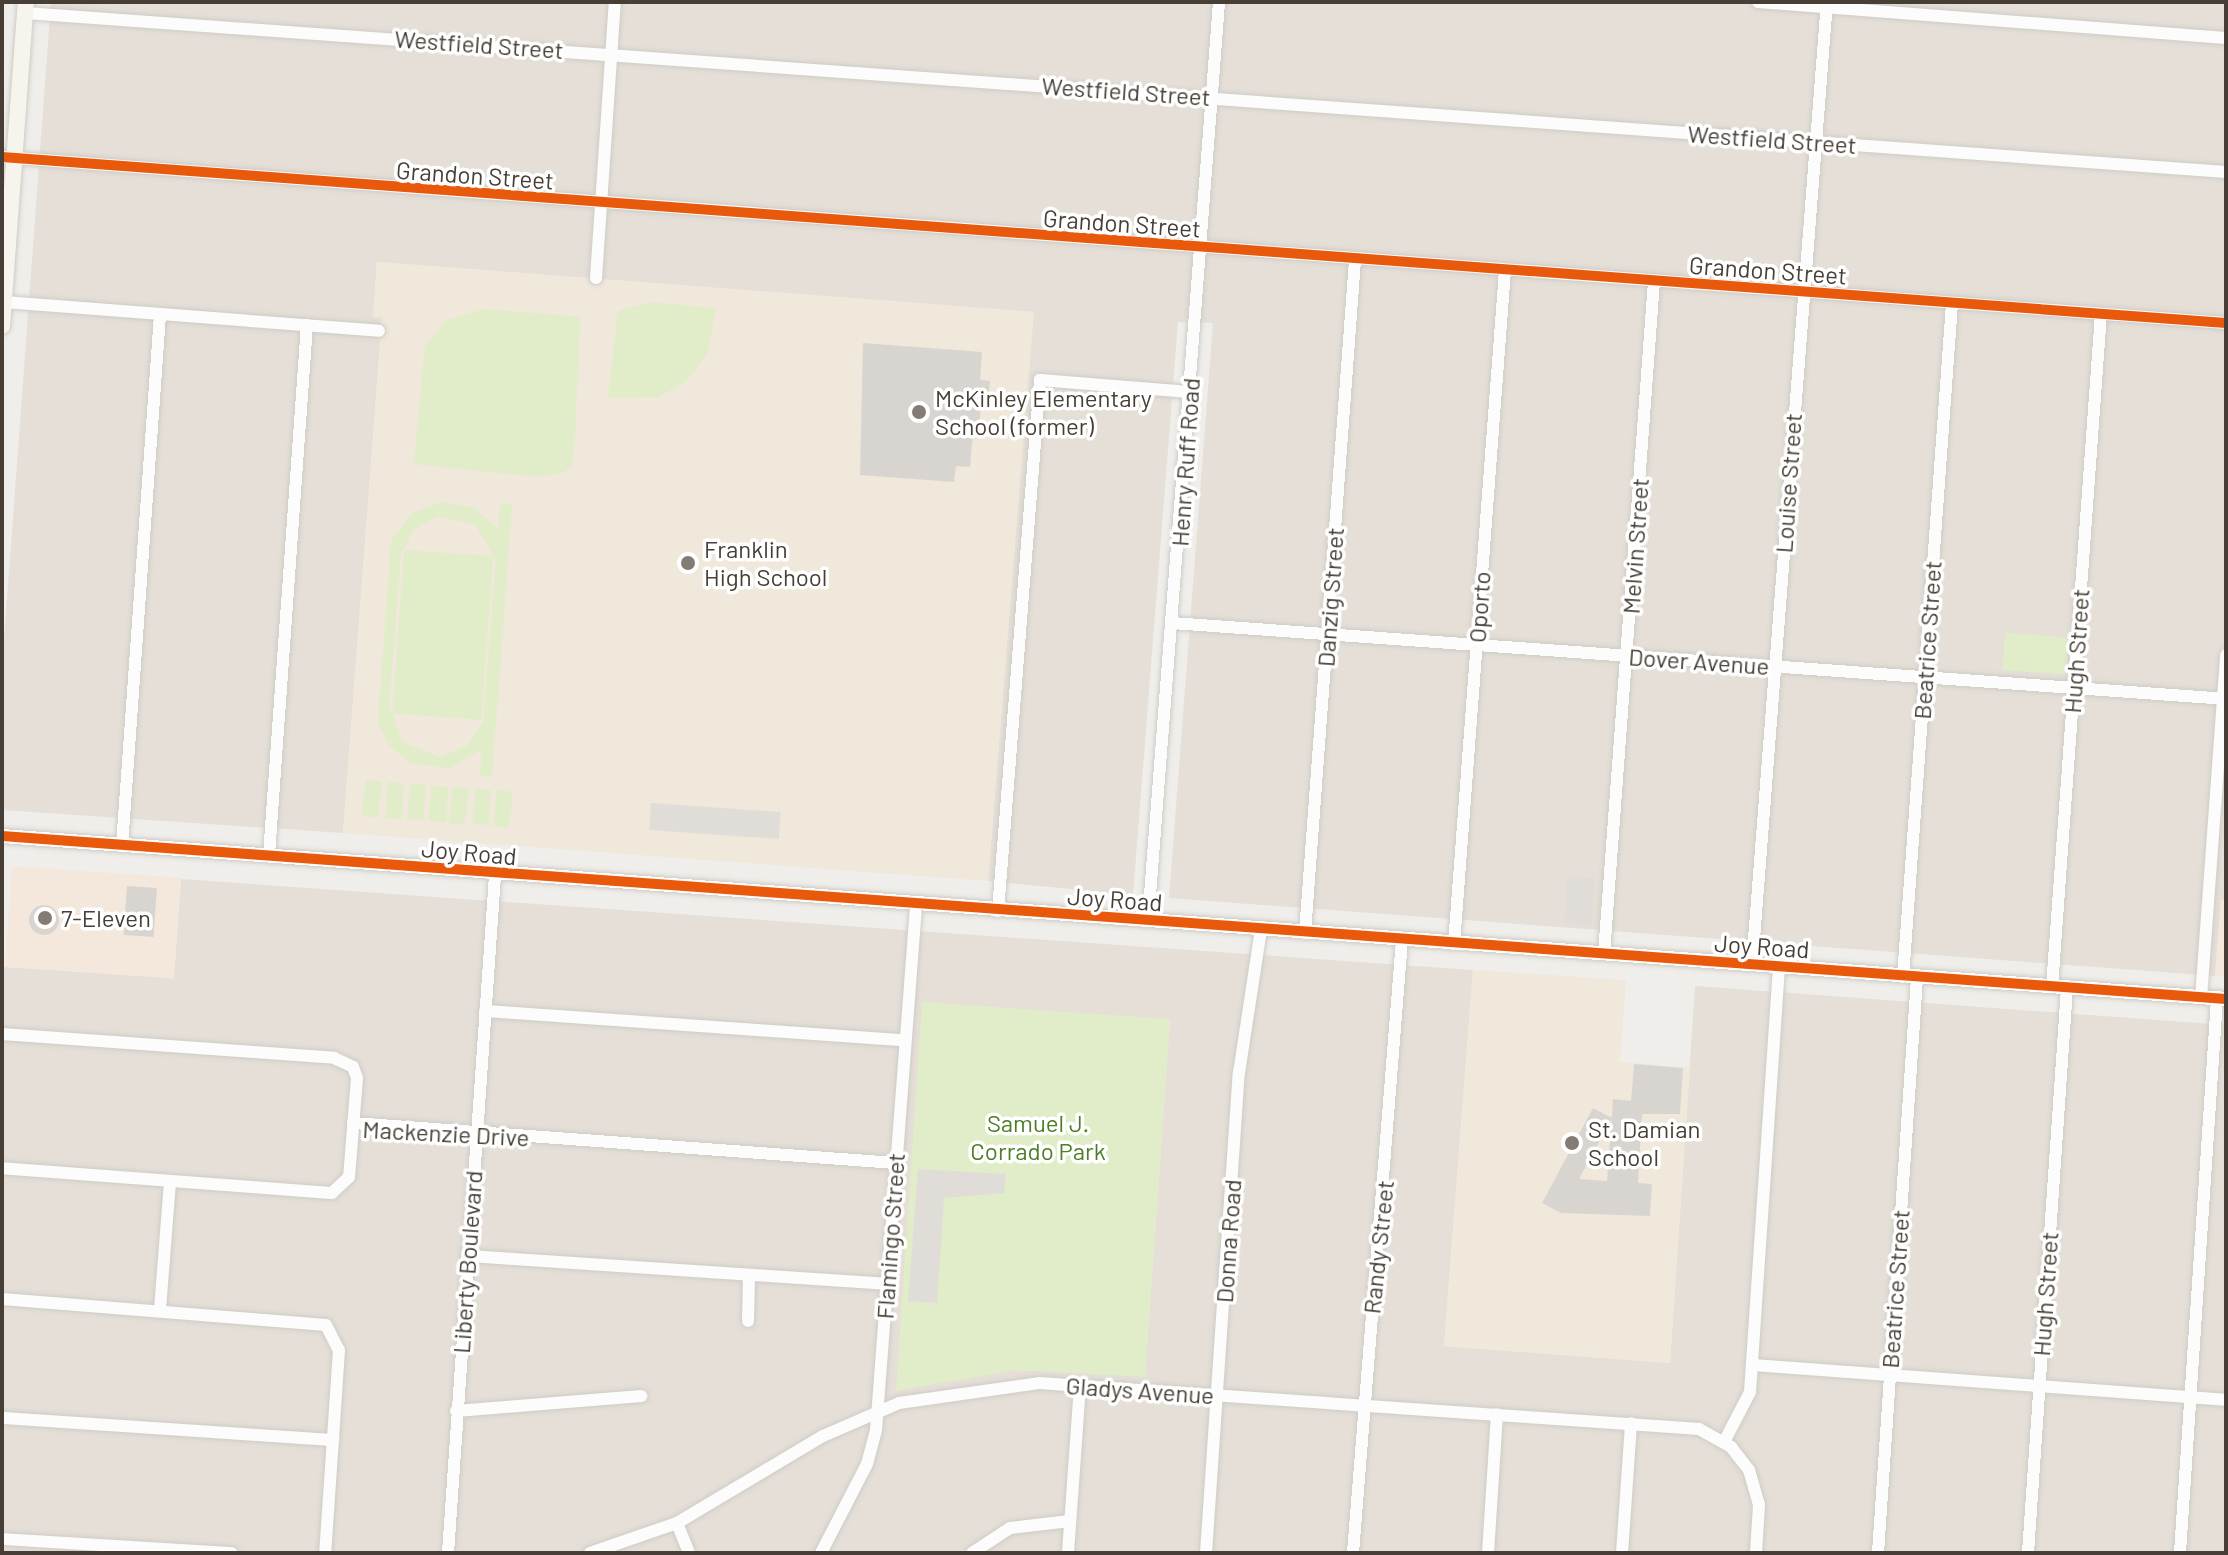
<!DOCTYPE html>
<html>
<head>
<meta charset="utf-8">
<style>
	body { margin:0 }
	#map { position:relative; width:2228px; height:1555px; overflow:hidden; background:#f0eeea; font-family:Barlow,sans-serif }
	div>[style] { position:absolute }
	.residential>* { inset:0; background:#e5dfd7 }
	.commercial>* { inset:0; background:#f4e8dc; transform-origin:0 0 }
	.education>* { inset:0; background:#efe8db }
	.green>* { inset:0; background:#e1ecc8; transform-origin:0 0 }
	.parking>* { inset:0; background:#e0ddd9; transform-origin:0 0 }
	.building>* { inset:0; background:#d8d5d1; transform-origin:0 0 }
	.round { border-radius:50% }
	.roads { filter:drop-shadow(0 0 2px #ceccc7) drop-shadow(0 0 2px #ceccc7) }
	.minor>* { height:12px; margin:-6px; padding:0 6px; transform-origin:6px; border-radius:6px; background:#fdfcfc }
	.tertiary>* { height:14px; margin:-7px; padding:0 7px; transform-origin:7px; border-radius:7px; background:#fdfcfc }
	.secondary>* { height:16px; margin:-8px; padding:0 8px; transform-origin:8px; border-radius:8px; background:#f7f4ee }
	.cycleway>* { height:10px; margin:-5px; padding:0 5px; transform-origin:5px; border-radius:5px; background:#e8590c }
	.dots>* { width:22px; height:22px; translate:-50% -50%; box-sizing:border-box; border:4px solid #fff; border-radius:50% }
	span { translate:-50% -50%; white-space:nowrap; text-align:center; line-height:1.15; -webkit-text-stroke:7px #fff; paint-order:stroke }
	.street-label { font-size:24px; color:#473f35 }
	.poi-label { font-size:24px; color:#473f35 }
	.left { translate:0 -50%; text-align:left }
	.park-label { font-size:24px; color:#4d7d24 }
	.frame { position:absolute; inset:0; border:4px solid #473f35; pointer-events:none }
</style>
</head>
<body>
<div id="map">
	<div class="residential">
		<div style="clip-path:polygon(51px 2px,2226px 2px,2226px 900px,2221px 901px,2215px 976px,1169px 898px,1213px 323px,1178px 322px,1133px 895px,988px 881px,1033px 312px,377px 262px,373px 316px,382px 318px,343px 833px,2px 810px,3px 653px)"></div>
		<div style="clip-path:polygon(evenodd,181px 879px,1473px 970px,1444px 1346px,1670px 1363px,1695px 986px,2226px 1025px,2226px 1553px,2px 1553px,4px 967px,174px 978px,181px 879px,1170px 1019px,1145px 1376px,1015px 1370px,896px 1390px,1170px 1019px)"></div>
	</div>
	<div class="commercial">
		<div style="left:12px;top:866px;width:169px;height:101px;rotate:4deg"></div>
		<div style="clip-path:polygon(2221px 900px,2226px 900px,2226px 976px,2215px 976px)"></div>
	</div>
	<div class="education">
		<div style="clip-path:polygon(377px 262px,1034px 312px,988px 881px,343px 833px,382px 318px,373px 317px)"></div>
		<div style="clip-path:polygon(1473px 970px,1626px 980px,1620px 1062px,1690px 1068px,1670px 1363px,1444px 1346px)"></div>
	</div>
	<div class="green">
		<div style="clip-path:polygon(653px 302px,716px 309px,707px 355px,686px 381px,659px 397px,608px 398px,618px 311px)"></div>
		<div style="clip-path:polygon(483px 309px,580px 317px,575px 439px,571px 467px,562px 473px,538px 477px,414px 464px,425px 346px,446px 321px)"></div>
		<div style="clip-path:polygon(evenodd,440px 502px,475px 508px,498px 529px,501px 503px,512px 504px,492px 777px,480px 776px,482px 749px,450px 768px,410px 763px,388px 744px,378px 722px,391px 541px,411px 514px,440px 502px,438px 516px,476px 525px,496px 561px,483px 723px,467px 746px,439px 757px,402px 742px,389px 705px,401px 554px,414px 529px,438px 516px)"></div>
		<div style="left:404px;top:550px;width:89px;height:164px;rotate:4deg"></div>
		<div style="left:2005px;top:633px;width:64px;height:37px;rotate:4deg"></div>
		<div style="left:366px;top:780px;width:16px;height:36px;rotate:7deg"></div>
		<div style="left:388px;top:782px;width:16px;height:36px;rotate:4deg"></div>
		<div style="left:410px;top:784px;width:16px;height:35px;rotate:4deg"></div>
		<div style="left:431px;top:786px;width:17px;height:35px;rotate:3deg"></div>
		<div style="left:453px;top:787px;width:16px;height:36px;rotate:7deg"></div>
		<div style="left:475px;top:789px;width:16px;height:35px;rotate:4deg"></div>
		<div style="left:497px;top:790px;width:16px;height:36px;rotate:7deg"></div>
		<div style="clip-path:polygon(922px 1002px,1170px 1019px,1145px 1377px,1015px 1370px,896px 1391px)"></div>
	</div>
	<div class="parking">
		<div style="left:651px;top:803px;width:130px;height:27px;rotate:4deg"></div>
		<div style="left:1567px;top:876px;width:28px;height:48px;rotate:4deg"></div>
		<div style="clip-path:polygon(918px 1169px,1006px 1174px,1004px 1193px,944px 1198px,937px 1303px,908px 1301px)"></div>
	</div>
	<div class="building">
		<div style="clip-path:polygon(863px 343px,982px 352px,980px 380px,990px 381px,988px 401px,981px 401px,979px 431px,973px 431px,970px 467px,956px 466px,954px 482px,860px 475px)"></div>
		<div style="left:127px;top:886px;width:30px;height:49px;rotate:4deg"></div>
		<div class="round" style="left:29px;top:905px;width:30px;height:30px"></div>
		<div style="clip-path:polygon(1634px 1064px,1683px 1068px,1680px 1114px,1642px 1114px,1638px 1183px,1652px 1184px,1650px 1216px,1561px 1213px,1542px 1203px,1593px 1108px,1612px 1118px,1579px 1179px,1607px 1181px,1613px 1099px,1631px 1101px)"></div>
	</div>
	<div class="roads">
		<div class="minor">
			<div style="left:1758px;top:2px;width:469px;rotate:4.4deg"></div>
			<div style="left:25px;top:13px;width:2207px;rotate:4.13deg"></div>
			<div style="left:2px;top:157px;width:2230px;rotate:4.27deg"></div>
			<div style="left:596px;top:278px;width:277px;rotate:-86.1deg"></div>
			<div style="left:4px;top:302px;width:376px;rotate:4.4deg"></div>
			<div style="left:1172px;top:623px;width:1057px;rotate:4.12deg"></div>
			<div style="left:122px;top:846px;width:533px;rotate:-85.91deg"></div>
			<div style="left:269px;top:855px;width:531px;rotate:-85.9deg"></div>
			<div style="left:998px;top:911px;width:533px;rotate:-85.48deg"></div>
			<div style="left:1040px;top:380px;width:150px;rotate:4.6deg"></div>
			<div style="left:1148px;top:921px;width:922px;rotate:-85.58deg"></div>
			<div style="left:1305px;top:933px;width:675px;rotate:-85.75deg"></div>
			<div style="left:1454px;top:944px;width:675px;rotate:-85.67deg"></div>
			<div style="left:1604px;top:954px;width:675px;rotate:-85.75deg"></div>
			<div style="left:1752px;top:965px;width:966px;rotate:-85.55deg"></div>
			<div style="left:1903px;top:977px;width:676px;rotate:-85.84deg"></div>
			<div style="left:2052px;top:987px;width:675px;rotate:-85.84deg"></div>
			<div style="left:2201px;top:998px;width:344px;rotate:-85.8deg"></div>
			<div style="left:485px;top:1011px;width:420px;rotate:4deg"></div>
			<div style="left:2px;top:1034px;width:333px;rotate:4.1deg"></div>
			<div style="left:334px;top:1058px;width:21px;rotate:25deg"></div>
			<div style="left:353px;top:1067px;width:12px;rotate:70deg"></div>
			<div style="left:357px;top:1078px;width:99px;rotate:94.6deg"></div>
			<div style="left:349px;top:1177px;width:23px;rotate:137deg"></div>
			<div style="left:332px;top:1193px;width:331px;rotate:-175.7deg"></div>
			<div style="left:353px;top:1123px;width:543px;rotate:4.22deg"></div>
			<div style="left:467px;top:1256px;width:421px;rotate:3.8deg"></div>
			<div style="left:2px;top:1299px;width:325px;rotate:4.6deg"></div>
			<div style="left:326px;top:1325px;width:28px;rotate:63deg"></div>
			<div style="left:339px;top:1350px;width:203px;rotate:93.9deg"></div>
			<div style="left:160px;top:1309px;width:128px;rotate:-85.5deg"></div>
			<div style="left:748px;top:1321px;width:45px;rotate:-88.7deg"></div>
			<div style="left:1752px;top:1365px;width:475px;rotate:4.2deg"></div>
			<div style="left:456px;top:1411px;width:186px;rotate:-4.6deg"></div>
			<div style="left:2px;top:1418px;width:332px;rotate:3.8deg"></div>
			<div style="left:1724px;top:1442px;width:56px;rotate:-62.5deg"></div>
			<div style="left:1750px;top:1392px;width:426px;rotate:-86.1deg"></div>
			<div style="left:677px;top:1523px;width:32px;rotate:68deg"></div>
			<div style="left:2px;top:1539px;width:230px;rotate:3.5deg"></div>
			<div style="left:448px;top:1553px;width:680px;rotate:-86.03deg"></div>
			<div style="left:590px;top:1553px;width:92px;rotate:-19deg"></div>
			<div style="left:677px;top:1523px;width:170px;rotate:-30.8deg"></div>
			<div style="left:823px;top:1436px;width:83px;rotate:-23.5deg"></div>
			<div style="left:899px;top:1403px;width:141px;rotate:-8.1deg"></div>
			<div style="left:1039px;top:1383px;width:662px;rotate:3.99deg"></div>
			<div style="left:1699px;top:1429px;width:37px;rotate:29deg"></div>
			<div style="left:1731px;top:1447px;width:29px;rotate:52deg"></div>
			<div style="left:1749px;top:1470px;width:36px;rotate:74deg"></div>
			<div style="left:1759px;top:1505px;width:48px;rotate:93.6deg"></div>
			<div style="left:821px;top:1553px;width:100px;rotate:-62.7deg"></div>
			<div style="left:867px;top:1464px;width:35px;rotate:-75deg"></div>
			<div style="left:876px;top:1430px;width:526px;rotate:-85.63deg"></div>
			<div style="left:972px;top:1553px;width:45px;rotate:-33.3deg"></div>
			<div style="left:1010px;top:1528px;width:60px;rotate:-6.7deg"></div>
			<div style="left:1068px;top:1553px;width:168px;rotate:-85.9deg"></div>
			<div style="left:1206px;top:1553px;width:481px;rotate:-86.1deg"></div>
			<div style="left:1239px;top:1073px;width:145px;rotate:-81.3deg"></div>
			<div style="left:1353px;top:1553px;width:615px;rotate:-85.43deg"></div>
			<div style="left:1488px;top:1553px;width:139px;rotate:-86.3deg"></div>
			<div style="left:1622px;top:1553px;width:130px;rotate:-86deg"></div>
			<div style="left:1878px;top:1553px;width:576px;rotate:-86.12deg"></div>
			<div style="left:2028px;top:1553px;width:566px;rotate:-86.05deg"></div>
			<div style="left:2180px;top:1553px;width:555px;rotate:-86.18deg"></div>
		</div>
		<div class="tertiary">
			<div style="left:2px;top:836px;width:2230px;rotate:4.19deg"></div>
		</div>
		<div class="secondary">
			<div style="left:2px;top:326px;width:325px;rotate:-85.8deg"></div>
		</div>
	</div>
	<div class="cycleway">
		<div style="left:2px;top:157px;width:2230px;rotate:4.27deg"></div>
		<div style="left:2px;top:836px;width:2230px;rotate:4.19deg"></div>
	</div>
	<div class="dots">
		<div style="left:919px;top:412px;background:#827c74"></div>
		<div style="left:688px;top:563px;background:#827c74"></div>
		<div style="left:45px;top:918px;background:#827c74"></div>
		<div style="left:1572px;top:1143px;background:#827c74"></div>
	</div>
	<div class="street-label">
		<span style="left:479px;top:44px;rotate:4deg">Westfield Street</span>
		<span style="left:1126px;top:91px;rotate:4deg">Westfield Street</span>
		<span style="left:1772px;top:139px;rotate:4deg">Westfield Street</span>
		<span style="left:475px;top:175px;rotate:4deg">Grandon Street</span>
		<span style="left:1122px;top:223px;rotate:4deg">Grandon Street</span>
		<span style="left:1768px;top:270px;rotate:4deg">Grandon Street</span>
		<span style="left:1185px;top:462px;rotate:-86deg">Henry Ruff Road</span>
		<span style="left:1788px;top:483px;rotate:-86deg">Louise Street</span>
		<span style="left:1635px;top:546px;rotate:-86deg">Melvin Street</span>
		<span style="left:1330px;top:597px;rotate:-86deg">Danzig Street</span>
		<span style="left:1479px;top:607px;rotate:-86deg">Oporto</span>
		<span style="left:1927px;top:640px;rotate:-86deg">Beatrice Street</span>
		<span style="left:2076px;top:651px;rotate:-86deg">Hugh Street</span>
		<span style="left:1699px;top:661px;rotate:4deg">Dover Avenue</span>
		<span style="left:469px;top:852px;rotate:5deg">Joy Road</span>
		<span style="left:1115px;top:899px;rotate:4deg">Joy Road</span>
		<span style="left:1762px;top:946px;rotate:4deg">Joy Road</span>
		<span style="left:446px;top:1133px;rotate:3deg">Mackenzie Drive</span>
		<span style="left:890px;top:1236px;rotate:-86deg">Flamingo Street</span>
		<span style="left:1228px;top:1241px;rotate:-86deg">Donna Road</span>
		<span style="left:1378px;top:1247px;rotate:-84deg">Randy Street</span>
		<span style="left:467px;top:1262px;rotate:-86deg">Liberty Boulevard</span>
		<span style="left:1895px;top:1289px;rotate:-86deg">Beatrice Street</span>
		<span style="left:2045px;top:1294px;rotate:-86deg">Hugh Street</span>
		<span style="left:1140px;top:1390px;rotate:4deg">Gladys Avenue</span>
	</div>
	<div class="poi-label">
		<span class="left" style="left:935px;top:412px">McKinley Elementary<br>School (former)</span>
		<span class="left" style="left:704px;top:563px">Franklin<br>High School</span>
		<span class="left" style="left:61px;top:918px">7-Eleven</span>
		<span class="left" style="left:1588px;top:1143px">St. Damian<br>School</span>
	</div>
	<div class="park-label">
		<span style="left:1038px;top:1137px">Samuel J.<br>Corrado Park</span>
	</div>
	<div class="frame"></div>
</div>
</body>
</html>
